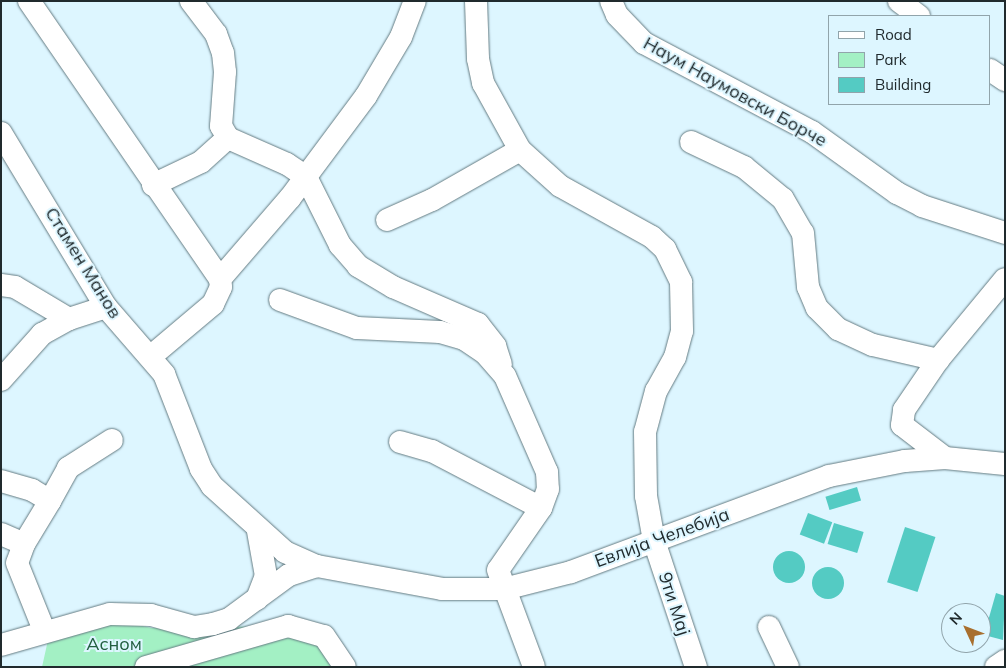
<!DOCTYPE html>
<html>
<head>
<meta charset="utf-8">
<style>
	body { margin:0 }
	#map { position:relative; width:1006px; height:668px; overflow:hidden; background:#ddf6ff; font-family:Mulish,sans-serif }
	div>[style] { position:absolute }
	.green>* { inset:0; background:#a3f0c4 }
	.building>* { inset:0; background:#54cbc3; transform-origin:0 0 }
	.round { border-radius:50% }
	.roads { filter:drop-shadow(0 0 1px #647b82) drop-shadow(0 0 1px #647b82) }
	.minor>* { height:22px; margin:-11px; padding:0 11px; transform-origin:11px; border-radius:11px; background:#fff }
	span { translate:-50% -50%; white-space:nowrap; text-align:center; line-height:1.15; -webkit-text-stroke:4px #ddf6ff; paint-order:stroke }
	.street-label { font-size:18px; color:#202a2d }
	.park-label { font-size:18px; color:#215f40 }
	.frame { position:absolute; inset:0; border:2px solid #202a2d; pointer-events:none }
	.legend { position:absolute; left:828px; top:15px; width:162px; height:90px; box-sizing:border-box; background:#ddf6ff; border:1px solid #91a4ab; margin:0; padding:6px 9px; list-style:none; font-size:15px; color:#202a2d }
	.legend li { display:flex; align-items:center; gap:10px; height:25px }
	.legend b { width:25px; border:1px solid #91a4ab }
	.north { position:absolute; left:941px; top:603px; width:50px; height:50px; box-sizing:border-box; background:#ddf6ff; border:1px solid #91a4ab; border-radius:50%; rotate:313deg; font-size:14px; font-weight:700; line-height:20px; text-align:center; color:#202a2d }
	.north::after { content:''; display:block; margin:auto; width:18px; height:22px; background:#a86f2e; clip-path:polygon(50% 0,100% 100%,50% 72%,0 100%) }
</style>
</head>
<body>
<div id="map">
	<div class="green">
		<div style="clip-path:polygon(114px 620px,152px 628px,288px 626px,311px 635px,334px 667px,42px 667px,48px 640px)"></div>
	</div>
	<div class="building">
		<div style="left:857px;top:487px;width:14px;height:33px;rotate:73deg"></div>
		<div style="left:808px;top:513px;width:26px;height:23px;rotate:21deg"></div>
		<div style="left:834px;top:523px;width:31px;height:22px;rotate:17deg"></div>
		<div style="left:905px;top:527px;width:32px;height:58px;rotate:18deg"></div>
		<div class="round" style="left:773px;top:551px;width:32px;height:32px"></div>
		<div class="round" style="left:812px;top:567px;width:32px;height:32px"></div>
		<div style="clip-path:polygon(996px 593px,1005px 596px,1003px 640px,984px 635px)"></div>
	</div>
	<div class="roads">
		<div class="minor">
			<div style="left:29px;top:1px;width:337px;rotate:55.5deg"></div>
			<div style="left:220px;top:279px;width:8px;rotate:83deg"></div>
			<div style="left:221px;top:287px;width:19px;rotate:115deg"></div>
			<div style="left:213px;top:304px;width:82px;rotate:139.9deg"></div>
			<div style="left:191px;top:1px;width:41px;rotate:52.9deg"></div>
			<div style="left:216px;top:34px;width:20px;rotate:70deg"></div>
			<div style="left:223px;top:53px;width:19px;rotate:84deg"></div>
			<div style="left:225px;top:72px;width:54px;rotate:94.2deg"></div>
			<div style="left:221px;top:126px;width:14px;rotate:60deg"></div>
			<div style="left:476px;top:1px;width:58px;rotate:88deg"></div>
			<div style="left:478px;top:59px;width:25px;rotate:78deg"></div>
			<div style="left:483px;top:83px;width:77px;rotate:61.1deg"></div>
			<div style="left:520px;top:150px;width:54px;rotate:42deg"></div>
			<div style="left:560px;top:186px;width:105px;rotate:29deg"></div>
			<div style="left:652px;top:237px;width:18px;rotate:43deg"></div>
			<div style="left:665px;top:249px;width:37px;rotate:64deg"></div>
			<div style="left:681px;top:282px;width:49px;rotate:88.8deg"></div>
			<div style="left:682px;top:331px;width:27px;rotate:105deg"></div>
			<div style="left:675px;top:357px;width:39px;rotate:119deg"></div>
			<div style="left:656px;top:391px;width:42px;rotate:105deg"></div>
			<div style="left:645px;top:432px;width:64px;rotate:89.1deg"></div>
			<div style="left:646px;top:496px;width:46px;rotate:79.9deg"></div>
			<div style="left:654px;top:541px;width:133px;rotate:71.6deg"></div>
			<div style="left:611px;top:1px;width:15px;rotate:67deg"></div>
			<div style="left:617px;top:15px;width:39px;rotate:46deg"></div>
			<div style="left:644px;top:43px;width:190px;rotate:27.9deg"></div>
			<div style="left:812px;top:132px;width:105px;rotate:35.7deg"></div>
			<div style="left:897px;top:193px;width:28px;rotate:27deg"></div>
			<div style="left:922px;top:206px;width:87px;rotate:18deg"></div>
			<div style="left:899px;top:1px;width:25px;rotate:37deg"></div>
			<div style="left:990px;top:70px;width:18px;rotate:34deg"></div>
			<div style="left:1px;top:133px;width:203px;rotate:58.9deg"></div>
			<div style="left:106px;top:307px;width:89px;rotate:49.1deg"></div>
			<div style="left:164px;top:374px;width:102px;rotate:68.7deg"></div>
			<div style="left:201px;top:469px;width:20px;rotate:57deg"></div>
			<div style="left:212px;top:486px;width:98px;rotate:42.1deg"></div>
			<div style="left:285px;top:552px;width:35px;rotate:24deg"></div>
			<div style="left:317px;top:566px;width:127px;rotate:10.4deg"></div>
			<div style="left:442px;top:589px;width:62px"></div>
			<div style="left:504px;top:589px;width:69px;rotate:-14.2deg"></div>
			<div style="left:571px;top:572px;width:275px;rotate:-20.4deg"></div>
			<div style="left:829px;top:476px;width:77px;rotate:-11.2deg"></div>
			<div style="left:905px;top:461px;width:40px;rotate:-4.3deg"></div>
			<div style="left:945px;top:458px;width:60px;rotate:5.7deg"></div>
			<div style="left:691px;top:142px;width:59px;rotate:25.3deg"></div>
			<div style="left:744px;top:167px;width:50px;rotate:39.4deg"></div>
			<div style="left:783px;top:199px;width:39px;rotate:60deg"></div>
			<div style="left:803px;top:233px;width:54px;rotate:84.7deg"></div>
			<div style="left:808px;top:287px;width:23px;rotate:67deg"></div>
			<div style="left:817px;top:308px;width:30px;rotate:45deg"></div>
			<div style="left:838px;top:329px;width:38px;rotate:25deg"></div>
			<div style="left:873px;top:345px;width:67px;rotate:13deg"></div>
			<div style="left:153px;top:185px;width:53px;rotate:-25.6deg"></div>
			<div style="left:201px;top:162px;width:36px;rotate:-42deg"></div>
			<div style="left:228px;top:138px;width:64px;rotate:23.8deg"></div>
			<div style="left:287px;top:164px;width:23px;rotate:34deg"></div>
			<div style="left:306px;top:177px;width:76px;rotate:63.4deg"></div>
			<div style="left:340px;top:245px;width:28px;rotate:49deg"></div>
			<div style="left:358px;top:266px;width:41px;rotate:31deg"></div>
			<div style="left:393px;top:287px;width:93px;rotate:23.5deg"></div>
			<div style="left:478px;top:324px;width:28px;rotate:52deg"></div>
			<div style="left:495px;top:346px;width:19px;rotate:72deg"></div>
			<div style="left:387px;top:220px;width:49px;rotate:-24deg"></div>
			<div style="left:432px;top:200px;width:101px;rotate:-29.6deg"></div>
			<div style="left:220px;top:279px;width:107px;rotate:-49.2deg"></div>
			<div style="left:290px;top:198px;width:127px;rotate:-53.3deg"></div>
			<div style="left:366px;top:96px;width:69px;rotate:-59.3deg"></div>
			<div style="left:401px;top:37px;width:39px;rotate:-69deg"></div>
			<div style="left:1px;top:285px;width:14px;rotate:8deg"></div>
			<div style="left:15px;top:287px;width:63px;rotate:30.7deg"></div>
			<div style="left:280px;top:300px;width:82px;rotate:20deg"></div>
			<div style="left:357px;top:328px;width:83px;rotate:2.8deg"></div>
			<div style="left:440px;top:332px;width:25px;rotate:16deg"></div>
			<div style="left:464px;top:339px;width:25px;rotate:34deg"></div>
			<div style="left:485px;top:353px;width:30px;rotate:49deg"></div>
			<div style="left:505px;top:376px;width:105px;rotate:66.4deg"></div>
			<div style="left:547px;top:472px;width:17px;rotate:87deg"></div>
			<div style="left:548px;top:489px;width:20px;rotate:110deg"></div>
			<div style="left:541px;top:508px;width:75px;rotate:124.7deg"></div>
			<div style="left:498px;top:570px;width:103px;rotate:69.6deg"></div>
			<div style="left:1px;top:380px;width:62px;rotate:-48.3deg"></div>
			<div style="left:42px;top:334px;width:31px;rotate:-29deg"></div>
			<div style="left:69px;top:319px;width:39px;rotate:-18deg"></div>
			<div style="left:400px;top:442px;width:33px;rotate:16deg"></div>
			<div style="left:432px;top:451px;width:123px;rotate:27.6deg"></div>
			<div style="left:945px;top:458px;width:54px;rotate:-142.5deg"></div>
			<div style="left:902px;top:425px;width:15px;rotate:-82deg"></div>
			<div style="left:904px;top:410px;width:60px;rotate:-55.8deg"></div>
			<div style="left:938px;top:360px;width:105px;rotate:-50.4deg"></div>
			<div style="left:1px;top:481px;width:32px;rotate:16deg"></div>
			<div style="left:32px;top:490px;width:21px;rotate:31deg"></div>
			<div style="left:50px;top:501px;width:50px;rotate:121.2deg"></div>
			<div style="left:50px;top:501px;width:38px;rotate:-61deg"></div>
			<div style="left:68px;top:468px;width:52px;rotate:-32.5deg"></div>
			<div style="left:1px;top:534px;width:25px;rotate:23deg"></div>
			<div style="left:24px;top:544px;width:20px;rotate:110deg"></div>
			<div style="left:17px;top:563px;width:72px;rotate:68.1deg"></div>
			<div style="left:257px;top:599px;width:25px;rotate:-69deg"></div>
			<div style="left:266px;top:576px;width:46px;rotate:-100.1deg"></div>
			<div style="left:769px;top:627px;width:44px;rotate:64.6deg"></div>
			<div style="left:1px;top:645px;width:113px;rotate:-15.9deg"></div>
			<div style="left:110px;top:614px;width:41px;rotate:1.4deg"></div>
			<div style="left:151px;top:615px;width:45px;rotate:15.6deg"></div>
			<div style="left:194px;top:627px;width:19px;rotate:-9deg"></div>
			<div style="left:213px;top:624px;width:17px;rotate:-17deg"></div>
			<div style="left:229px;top:619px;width:74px;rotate:-36.3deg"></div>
			<div style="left:289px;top:575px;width:29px;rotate:-18deg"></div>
			<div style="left:146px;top:667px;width:148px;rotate:-16.1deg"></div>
			<div style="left:288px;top:626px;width:37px;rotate:16deg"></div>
			<div style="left:324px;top:636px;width:37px;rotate:56deg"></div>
			<div style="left:996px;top:667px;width:11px;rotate:-34deg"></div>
		</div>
	</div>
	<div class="street-label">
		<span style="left:735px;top:92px;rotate:29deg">Наум Наумовски Борче</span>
		<span style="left:83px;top:263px;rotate:58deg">Стамен Манов</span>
		<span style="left:662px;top:538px;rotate:-20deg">Евлија Челебија</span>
		<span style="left:674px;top:604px;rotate:72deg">9ти Мај</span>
	</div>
	<div class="park-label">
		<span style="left:114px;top:644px">Асном</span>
	</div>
	<div class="frame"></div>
	<ul class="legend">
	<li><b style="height:6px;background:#fff"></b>Road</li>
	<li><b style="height:14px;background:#a3f0c4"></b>Park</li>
	<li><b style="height:14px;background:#54cbc3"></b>Building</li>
	</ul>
	<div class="north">N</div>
</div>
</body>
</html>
